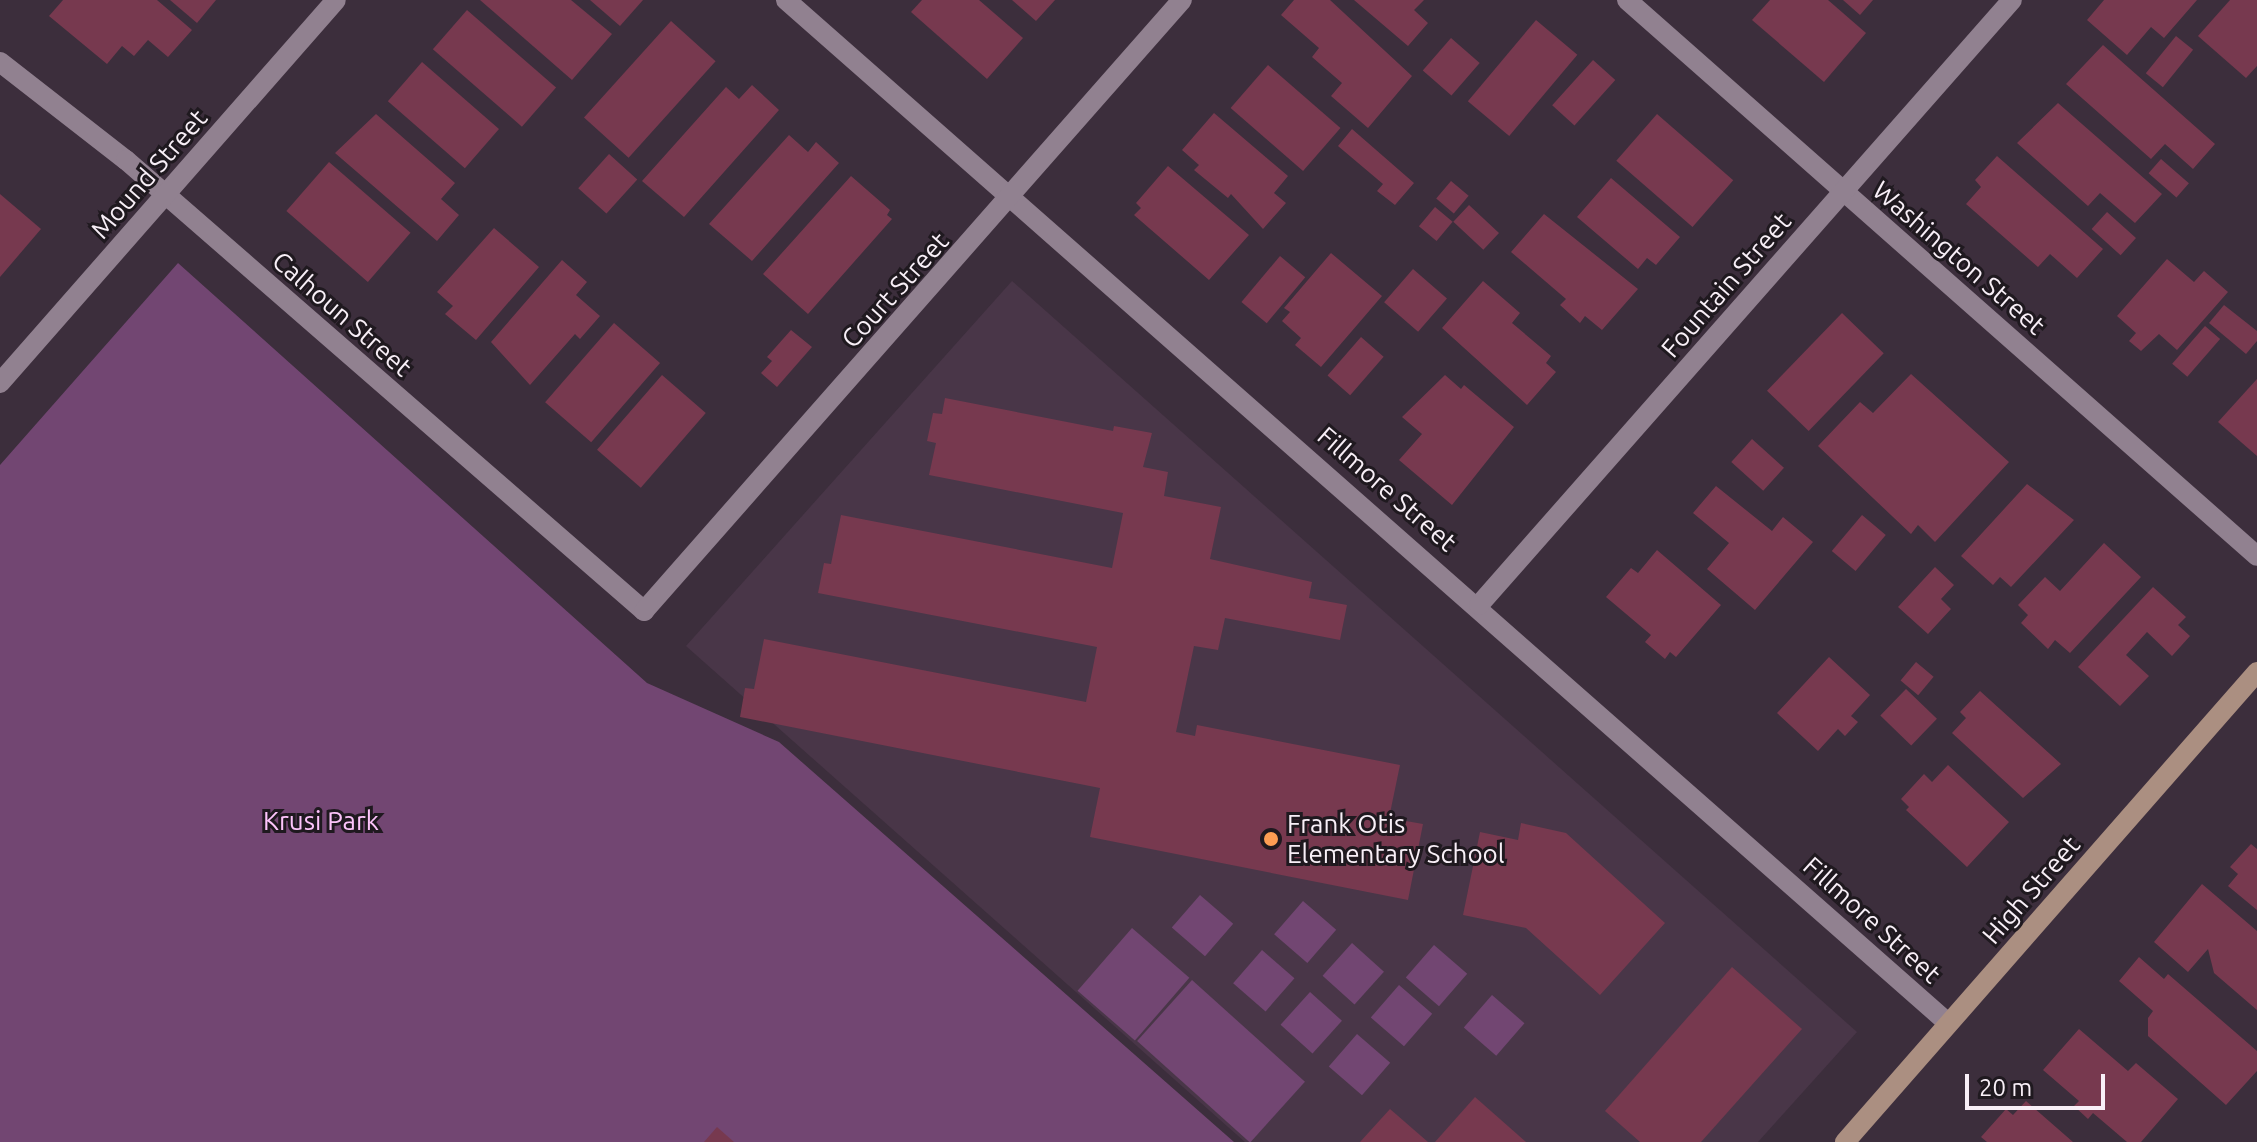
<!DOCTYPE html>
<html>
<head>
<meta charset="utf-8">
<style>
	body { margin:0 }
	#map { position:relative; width:2257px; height:1142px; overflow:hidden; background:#3c2e3c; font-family:Ubuntu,sans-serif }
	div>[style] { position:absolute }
	.built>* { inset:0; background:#493648 }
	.green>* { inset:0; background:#724672; transform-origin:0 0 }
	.building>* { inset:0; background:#77394f; transform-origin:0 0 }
	.street>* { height:20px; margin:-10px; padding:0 10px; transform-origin:10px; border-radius:10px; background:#918190 }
	.secondary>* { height:20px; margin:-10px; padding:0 10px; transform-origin:10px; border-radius:10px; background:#ab8f81 }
	.dots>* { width:22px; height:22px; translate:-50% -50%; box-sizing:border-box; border:4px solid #1f191f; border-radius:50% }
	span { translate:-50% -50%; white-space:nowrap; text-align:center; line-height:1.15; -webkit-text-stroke:6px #1f191f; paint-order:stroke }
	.street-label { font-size:26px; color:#f8eff7 }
	.park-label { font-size:26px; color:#fdc4fb }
	.poi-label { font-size:26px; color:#f8eff7 }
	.left { translate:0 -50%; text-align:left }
	.scale { position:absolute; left:1965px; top:1074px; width:140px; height:36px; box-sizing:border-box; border:4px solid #f8eff7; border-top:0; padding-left:10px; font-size:24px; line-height:28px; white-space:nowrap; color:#f8eff7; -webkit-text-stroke:6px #1f191f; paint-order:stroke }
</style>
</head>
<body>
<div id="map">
	<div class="built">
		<div style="clip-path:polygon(1012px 281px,1857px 1032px,1758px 1142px,1245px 1142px,686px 646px)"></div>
	</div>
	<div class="green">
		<div style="clip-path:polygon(178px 263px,647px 683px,779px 742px,1234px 1142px,0 1142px,0 465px)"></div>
		<div style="left:1200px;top:895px;width:44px;height:43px;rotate:41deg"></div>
		<div style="left:1303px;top:901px;width:44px;height:44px;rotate:41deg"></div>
		<div style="left:1132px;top:928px;width:76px;height:83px;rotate:41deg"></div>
		<div style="left:1352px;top:943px;width:43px;height:44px;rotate:42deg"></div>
		<div style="left:1434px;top:945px;width:44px;height:43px;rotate:41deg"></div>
		<div style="left:1262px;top:950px;width:43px;height:44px;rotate:41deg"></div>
		<div style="left:1192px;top:980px;width:152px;height:82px;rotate:42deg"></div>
		<div style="left:1399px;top:985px;width:44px;height:43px;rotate:41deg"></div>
		<div style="left:1310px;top:992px;width:43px;height:44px;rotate:42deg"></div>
		<div style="left:1492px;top:995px;width:43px;height:43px;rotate:41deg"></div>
		<div style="left:1357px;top:1034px;width:44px;height:43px;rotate:41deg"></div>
	</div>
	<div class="building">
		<div style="clip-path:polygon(63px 0,157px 0,192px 30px,168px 57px,148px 40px,134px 56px,122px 46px,107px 64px,49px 16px)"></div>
		<div style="clip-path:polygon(170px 0,216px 0,197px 23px)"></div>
		<div style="clip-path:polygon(480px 0,571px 0,612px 34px,572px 80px)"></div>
		<div style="clip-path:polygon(590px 0,643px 0,620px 26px)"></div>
		<div style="clip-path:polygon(922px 0,979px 0,1023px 38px,987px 79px,911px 12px)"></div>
		<div style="clip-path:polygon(1012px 0,1055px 0,1036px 21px)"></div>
		<div style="clip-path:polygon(1294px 0,1330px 0,1412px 76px,1368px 128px,1331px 96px,1342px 83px,1312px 57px,1319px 48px,1281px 15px)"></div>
		<div style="clip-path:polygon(1354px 0,1424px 0,1414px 10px,1428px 23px,1408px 46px)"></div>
		<div style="clip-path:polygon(1770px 0,1828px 0,1866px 33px,1824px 82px,1752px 20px)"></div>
		<div style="clip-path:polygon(1843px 0,1873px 0,1860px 15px)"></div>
		<div style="clip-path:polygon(2104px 0,2197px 0,2164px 38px,2151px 27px,2127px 55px,2087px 20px)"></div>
		<div style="clip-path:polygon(2230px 0,2257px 0,2257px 66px,2246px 78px,2198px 36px)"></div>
		<div style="left:467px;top:10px;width:118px;height:52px;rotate:41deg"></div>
		<div style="left:1536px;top:20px;width:54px;height:106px;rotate:40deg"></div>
		<div style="left:671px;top:21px;width:60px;height:130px;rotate:42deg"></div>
		<div style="left:2176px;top:36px;width:22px;height:48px;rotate:39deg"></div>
		<div style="left:1451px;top:38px;width:38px;height:43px;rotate:41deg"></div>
		<div style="clip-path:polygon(2103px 45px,2215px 144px,2193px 169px,2165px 144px,2151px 159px,2066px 84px)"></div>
		<div style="left:1593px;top:60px;width:30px;height:61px;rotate:42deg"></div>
		<div style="left:422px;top:62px;width:102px;height:52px;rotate:41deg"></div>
		<div style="left:1268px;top:65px;width:96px;height:57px;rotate:41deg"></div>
		<div style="clip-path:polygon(752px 85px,779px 110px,684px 217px,642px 181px,726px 87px,739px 99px)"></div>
		<div style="clip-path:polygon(2058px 103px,2162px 194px,2135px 223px,2100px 193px,2088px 206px,2017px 143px)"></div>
		<div style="clip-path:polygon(1214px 113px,1288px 176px,1274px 193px,1286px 203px,1263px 229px,1231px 194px,1228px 198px,1194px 170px,1199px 165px,1182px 150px)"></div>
		<div style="clip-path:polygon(376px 114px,455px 183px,441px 199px,459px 215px,437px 241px,335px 153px)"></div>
		<div style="left:1657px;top:114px;width:101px;height:62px;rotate:41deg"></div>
		<div style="clip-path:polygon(1352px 129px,1414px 183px,1395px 205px,1377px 191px,1383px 184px,1338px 146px)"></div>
		<div style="clip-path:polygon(789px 135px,808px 152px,816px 142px,839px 163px,752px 261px,709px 224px)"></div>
		<div style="left:609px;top:154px;width:38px;height:46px;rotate:42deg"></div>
		<div style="clip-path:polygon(1997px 156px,2103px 249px,2077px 278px,2050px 254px,2038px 267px,1966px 204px,1981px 187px,1975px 180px)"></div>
		<div style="left:2161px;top:159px;width:37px;height:19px;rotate:41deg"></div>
		<div style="left:329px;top:162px;width:108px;height:65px;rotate:41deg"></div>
		<div style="clip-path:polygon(1168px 166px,1249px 235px,1209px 280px,1134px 215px,1141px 208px,1136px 203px)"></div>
		<div style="clip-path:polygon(851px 176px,890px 210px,887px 215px,892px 219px,808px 314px,763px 274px)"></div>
		<div style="clip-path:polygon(1611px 178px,1680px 237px,1656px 265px,1647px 258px,1638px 269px,1577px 217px)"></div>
		<div style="left:1451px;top:181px;width:23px;height:23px;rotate:40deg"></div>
		<div style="clip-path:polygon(0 194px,41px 229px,0 277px)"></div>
		<div style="left:1469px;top:205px;width:41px;height:23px;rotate:43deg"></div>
		<div style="left:1435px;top:207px;width:23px;height:25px;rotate:40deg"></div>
		<div style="left:2107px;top:212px;width:39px;height:23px;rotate:42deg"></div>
		<div style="clip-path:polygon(1544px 214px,1638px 289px,1602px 330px,1585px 316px,1580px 323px,1560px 305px,1566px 299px,1511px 252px)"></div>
		<div style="clip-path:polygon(494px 228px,539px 267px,476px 340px,445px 314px,453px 306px,437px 292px)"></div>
		<div style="clip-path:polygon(1331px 253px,1382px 296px,1321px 367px,1295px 345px,1301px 338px,1282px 321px,1290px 312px,1284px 308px)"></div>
		<div style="left:1280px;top:256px;width:33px;height:60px;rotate:40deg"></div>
		<div style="clip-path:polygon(2167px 259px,2194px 282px,2204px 271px,2228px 292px,2177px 350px,2159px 334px,2141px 351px,2129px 341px,2136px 333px,2117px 316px)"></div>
		<div style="clip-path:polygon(562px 260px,587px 282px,576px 295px,600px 316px,580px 339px,575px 334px,530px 385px,491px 342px)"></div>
		<div style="left:1413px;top:269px;width:45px;height:44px;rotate:41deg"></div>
		<div style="clip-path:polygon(1483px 281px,1520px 313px,1512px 323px,1551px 356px,1546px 363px,1556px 372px,1527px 405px,1442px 328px)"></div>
		<div style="clip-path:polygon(2224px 305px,2257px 331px,2257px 341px,2246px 354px,2209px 323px)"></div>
		<div style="left:1842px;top:313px;width:58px;height:108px;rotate:44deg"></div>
		<div style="left:614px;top:323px;width:61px;height:105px;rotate:41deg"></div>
		<div style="left:2205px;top:326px;width:20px;height:50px;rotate:41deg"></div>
		<div style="clip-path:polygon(791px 330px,812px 347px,777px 387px,761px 373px,772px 361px,767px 357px)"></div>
		<div style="left:1361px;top:337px;width:30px;height:51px;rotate:41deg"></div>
		<div style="clip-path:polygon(1911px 374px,2009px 462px,1935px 542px,1918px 525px,1911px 534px,1818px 446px,1860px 402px,1873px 413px)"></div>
		<div style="left:662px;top:375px;width:58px;height:99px;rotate:41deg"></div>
		<div style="clip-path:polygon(1445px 375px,1461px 389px,1464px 385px,1514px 427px,1452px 505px,1399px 460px,1422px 434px,1402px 417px)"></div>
		<div style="clip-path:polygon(2257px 379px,2257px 456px,2218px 422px)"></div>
		<div style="clip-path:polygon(945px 398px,1113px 431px,1114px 426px,1152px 433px,1143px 467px,1168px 472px,1164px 496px,1221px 507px,1210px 559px,1312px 582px,1309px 598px,1347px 605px,1340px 640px,1225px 618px,1218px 650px,1194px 646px,1176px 732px,1195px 736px,1197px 725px,1400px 765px,1389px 818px,1423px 824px,1408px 900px,1090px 837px,1100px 788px,740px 717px,745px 688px,754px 689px,764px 639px,1086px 702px,1097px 647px,818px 593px,824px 563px,831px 564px,841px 515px,1112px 568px,1123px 513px,929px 475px,936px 443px,927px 441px,933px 413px,942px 414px)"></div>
		<div style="left:1752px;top:439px;width:43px;height:31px;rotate:42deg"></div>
		<div style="clip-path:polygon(2027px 484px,2074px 520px,2011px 587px,2000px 577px,1993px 585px,1961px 556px)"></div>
		<div style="clip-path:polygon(1716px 486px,1772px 531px,1783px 517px,1813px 542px,1755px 610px,1707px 569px,1729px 543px,1693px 513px)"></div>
		<div style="left:1862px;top:515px;width:31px;height:47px;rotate:40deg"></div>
		<div style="clip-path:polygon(2104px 543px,2141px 577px,2070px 653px,2055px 640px,2048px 649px,2021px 623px,2028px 615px,2018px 605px,2045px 577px,2060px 591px)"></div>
		<div style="clip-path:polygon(1657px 550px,1721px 605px,1676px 657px,1670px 652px,1665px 659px,1645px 642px,1651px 635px,1606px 597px,1631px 568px,1638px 573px)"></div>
		<div style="clip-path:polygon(1935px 567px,1954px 585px,1941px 599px,1951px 609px,1928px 634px,1898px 607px)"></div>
		<div style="clip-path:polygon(2153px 587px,2186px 617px,2178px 625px,2190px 636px,2172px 656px,2147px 632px,2126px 655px,2149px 676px,2120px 706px,2078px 667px)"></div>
		<div style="clip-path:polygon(1829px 657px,1870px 695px,1851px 716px,1858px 722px,1845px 736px,1838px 729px,1818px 751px,1777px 713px)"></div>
		<div style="left:1916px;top:662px;width:23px;height:24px;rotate:40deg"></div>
		<div style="left:1906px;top:689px;width:43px;height:37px;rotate:44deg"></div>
		<div style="clip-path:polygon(1980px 691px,2061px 764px,2023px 798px,1952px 733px,1966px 718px,1960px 712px)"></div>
		<div style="clip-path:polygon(1948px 765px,2009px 822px,1967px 867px,1906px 810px,1909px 807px,1901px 799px,1924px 774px,1932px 782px)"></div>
		<div style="clip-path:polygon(1521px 823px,1566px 833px,1665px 923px,1600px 995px,1526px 928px,1463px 915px,1480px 832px,1518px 840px)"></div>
		<div style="clip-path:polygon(2251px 844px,2257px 849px,2257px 910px,2228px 886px,2238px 874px,2230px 867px)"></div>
		<div style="clip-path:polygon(2202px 884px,2257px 931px,2257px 1010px,2214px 973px,2208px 949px,2188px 972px,2154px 942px)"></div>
		<div style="clip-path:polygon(2139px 957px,2164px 979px,2168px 974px,2257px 1051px,2257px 1071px,2226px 1105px,2148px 1036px,2148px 1018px,2153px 1011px,2119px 981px)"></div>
		<div style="clip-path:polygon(1732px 967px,1802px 1029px,1701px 1142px,1640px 1142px,1605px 1111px)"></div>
		<div style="clip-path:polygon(2079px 1029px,2128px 1071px,2136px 1063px,2178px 1099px,2141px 1142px,2127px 1142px,2093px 1113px,2088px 1119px,2074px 1106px,2079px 1101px,2043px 1070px)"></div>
		<div style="clip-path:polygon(1475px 1097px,1526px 1142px,1435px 1142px)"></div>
		<div style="clip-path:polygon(2026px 1101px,2073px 1142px,1987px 1142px,1981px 1137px,2006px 1109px,2013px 1115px)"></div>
		<div style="clip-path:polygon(1390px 1109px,1428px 1142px,1360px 1142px)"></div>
		<div style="clip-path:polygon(717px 1127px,734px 1142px,704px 1142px)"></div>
	</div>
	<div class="street">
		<div style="left:786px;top:0;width:1548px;rotate:41.36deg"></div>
		<div style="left:1627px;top:0;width:840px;rotate:41.43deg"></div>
		<div style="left:0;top:62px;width:160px;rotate:37.9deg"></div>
		<div style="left:126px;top:160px;width:687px;rotate:41.04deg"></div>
		<div style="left:644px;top:611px;width:814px;rotate:-48.64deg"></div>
		<div style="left:0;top:383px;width:509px;rotate:-48.74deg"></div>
		<div style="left:1479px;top:605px;width:806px;rotate:-48.62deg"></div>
	</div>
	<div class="secondary">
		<div style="left:1845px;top:1142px;width:625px;rotate:-48.76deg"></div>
	</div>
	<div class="dots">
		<div style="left:1271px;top:839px;background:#fc9d53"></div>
	</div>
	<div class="street-label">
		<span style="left:149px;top:174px;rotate:-49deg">Mound Street</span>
		<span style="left:1959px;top:258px;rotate:41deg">Washington Street</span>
		<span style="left:1726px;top:285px;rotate:-49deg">Fountain Street</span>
		<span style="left:895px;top:290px;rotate:-48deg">Court Street</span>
		<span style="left:342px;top:314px;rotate:41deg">Calhoun Street</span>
		<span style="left:1387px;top:489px;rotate:41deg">Fillmore Street</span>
		<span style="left:2031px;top:890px;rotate:-49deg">High Street</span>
		<span style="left:1872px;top:920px;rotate:42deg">Fillmore Street</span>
	</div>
	<div class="park-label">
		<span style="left:321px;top:821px">Krusi Park</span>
	</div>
	<div class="poi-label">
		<span class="left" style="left:1287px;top:839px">Frank Otis<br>Elementary School</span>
	</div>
	<div class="scale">20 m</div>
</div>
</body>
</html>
